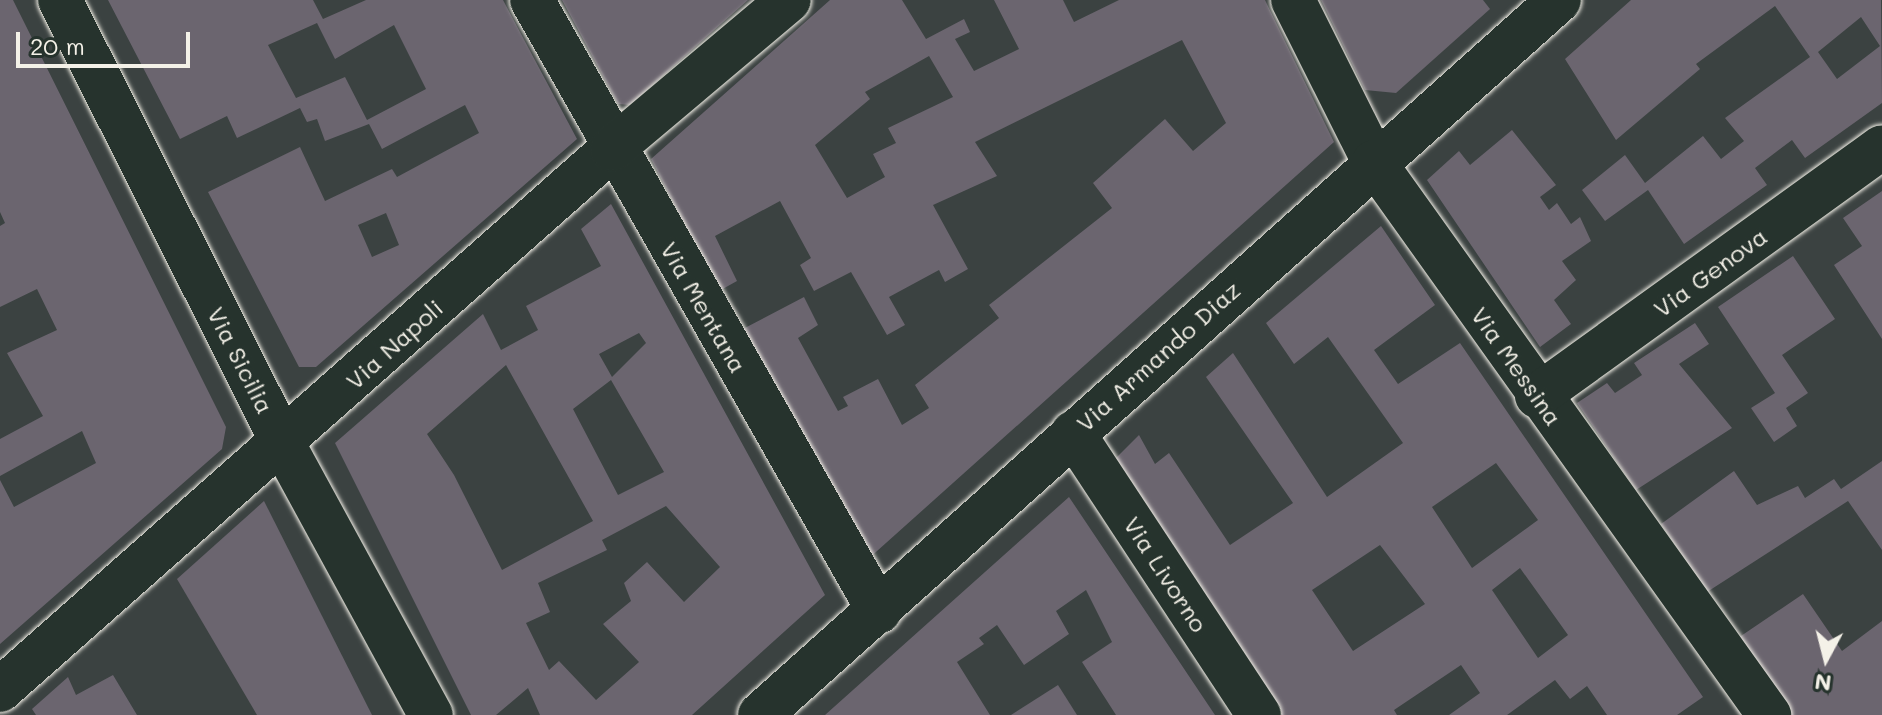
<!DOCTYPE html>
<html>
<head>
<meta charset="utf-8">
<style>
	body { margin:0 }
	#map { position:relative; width:1882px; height:715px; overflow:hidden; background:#3b4241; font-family:Mali,sans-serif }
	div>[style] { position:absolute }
	.building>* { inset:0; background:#6b656f }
	.roads { filter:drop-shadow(0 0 2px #f4f1e8) drop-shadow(0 0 2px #f4f1e8) }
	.minor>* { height:44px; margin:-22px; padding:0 22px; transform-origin:22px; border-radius:22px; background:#26332d }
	span { translate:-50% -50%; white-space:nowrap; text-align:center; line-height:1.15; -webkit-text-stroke:8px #26332d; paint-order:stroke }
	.street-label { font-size:24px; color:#f4f1e8 }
	.north { position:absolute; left:1786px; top:619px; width:80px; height:80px; -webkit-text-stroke:6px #26332d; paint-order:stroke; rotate:187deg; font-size:22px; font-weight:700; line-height:32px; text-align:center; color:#f4f1e8 }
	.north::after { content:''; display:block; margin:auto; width:28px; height:36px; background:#f4f1e8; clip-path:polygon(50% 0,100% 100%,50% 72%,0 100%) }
	.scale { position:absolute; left:16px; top:32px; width:174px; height:36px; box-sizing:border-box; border:4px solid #f4f1e8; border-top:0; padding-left:10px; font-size:24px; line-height:28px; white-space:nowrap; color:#f4f1e8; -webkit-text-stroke:6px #26332d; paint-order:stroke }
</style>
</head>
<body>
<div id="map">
	<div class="building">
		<div style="clip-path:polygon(0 0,13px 0,226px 427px,222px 449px,0 644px,0 480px,14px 507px,96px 463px,82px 431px,0 476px,0 439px,43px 416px,7px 353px,57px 330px,37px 289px,0 307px,0 226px,5px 223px,0 212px)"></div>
		<div style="clip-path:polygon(evenodd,108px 0,313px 0,323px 19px,366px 0,503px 0,577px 139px,316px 367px,299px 367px,208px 192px,300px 147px,325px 201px,392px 169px,397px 177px,479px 133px,465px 105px,382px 149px,369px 124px,325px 141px,317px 119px,307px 122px,300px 108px,237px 138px,227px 116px,180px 139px,108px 0,317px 23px,335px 59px,394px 25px,426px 89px,367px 120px,345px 77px,296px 98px,268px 45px,317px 23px,108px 0,386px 213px,399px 245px,372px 257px,358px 225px,386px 213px)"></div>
		<div style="clip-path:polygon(562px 0,748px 0,630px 105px,618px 104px)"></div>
		<div style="clip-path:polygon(evenodd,830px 0,902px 0,926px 39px,964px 19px,970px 32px,955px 39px,974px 71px,1019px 49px,994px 0,1063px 0,1074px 22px,1119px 0,1265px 0,1334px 142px,867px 560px,741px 330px,804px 297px,818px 325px,798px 338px,838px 411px,848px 406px,843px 397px,878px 379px,902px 425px,929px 408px,915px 385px,999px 318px,989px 305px,1112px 208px,1093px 183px,1165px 119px,1193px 151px,1226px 123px,1182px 40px,975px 142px,997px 176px,933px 205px,968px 269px,945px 282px,939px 270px,889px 297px,905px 325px,887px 335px,851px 272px,814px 291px,800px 265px,811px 258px,780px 201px,715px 236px,737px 281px,719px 291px,651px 159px,830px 0,929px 56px,953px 97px,888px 128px,896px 143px,873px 154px,885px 177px,847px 198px,815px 145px,870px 99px,865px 92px,929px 56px)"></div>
		<div style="clip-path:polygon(1321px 0,1483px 0,1490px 9px,1396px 93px,1365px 90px)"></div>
		<div style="clip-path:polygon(evenodd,1631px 0,1881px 0,1882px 103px,1805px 158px,1792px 140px,1755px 168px,1767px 185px,1684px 244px,1648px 190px,1605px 221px,1582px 190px,1625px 155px,1645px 183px,1703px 136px,1721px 159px,1744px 141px,1725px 118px,1810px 57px,1775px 6px,1696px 64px,1700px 69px,1616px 140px,1565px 59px,1631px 0,1861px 17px,1880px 46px,1837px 79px,1818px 52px,1861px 17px)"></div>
		<div style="clip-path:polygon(1512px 130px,1556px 185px,1540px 197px,1549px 210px,1557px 203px,1571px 224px,1580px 217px,1591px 241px,1562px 261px,1576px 280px,1554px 300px,1571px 324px,1540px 347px,1427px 180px,1459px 151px,1470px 165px)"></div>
		<div style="clip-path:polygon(1882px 191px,1882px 339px,1834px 265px,1862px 246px,1843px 218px)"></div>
		<div style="clip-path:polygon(evenodd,611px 204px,825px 595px,692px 715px,540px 715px,528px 688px,496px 715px,471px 715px,335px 443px,483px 314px,501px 350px,538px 330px,526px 306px,601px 266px,581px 229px,611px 204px,639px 333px,646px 343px,612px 377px,599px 354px,639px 333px,611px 204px,506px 365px,593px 521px,502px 570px,454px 475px,427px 434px,506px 365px,611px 204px,611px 380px,664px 472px,618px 495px,573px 409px,611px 380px,611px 204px,666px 506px,720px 567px,684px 602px,647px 562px,624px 583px,631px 601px,603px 624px,639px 662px,596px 700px,559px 661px,549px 670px,526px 623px,550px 612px,538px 583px,607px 550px,602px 540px,666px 506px)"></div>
		<div style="clip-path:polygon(evenodd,1381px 226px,1435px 305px,1374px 350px,1398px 384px,1460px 343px,1703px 697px,1677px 715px,1607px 715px,1587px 686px,1570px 699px,1555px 680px,1507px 715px,1449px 715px,1480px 693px,1461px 665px,1394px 710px,1397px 715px,1280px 715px,1112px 462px,1139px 435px,1155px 464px,1169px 453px,1230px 545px,1293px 503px,1206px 377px,1233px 353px,1327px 497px,1403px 443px,1328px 337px,1294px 364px,1266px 323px,1381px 226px,1496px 463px,1538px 520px,1472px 568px,1432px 507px,1496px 463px,1381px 226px,1380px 545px,1425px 604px,1353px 651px,1312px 590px,1380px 545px,1381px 226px,1520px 568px,1568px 635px,1538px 658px,1492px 590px,1520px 568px)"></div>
		<div style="clip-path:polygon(1793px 256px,1835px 319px,1782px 355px,1808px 393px,1786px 408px,1797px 426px,1774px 442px,1751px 408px,1775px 393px,1718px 307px)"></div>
		<div style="clip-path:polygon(1695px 323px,1709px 344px,1679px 364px,1732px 428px,1636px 490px,1577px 403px,1607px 383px,1615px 393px,1642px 375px,1634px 363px)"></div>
		<div style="clip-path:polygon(1882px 461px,1882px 550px,1848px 501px,1707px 592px,1661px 524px,1734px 471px,1757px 505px,1798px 486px,1805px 498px,1834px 479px,1841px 489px)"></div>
		<div style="clip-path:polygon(1069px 497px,1215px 715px,1116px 715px,1082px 662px,1112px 642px,1086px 590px,1056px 611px,1069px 634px,1024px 665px,997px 625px,979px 638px,984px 644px,957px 662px,990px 715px,825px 715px)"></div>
		<div style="clip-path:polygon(264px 501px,372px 715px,257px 715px,177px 579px)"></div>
		<div style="clip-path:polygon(1803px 594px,1842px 651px,1882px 621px,1882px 715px,1788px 715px,1738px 638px)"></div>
		<div style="clip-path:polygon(113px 675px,137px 715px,36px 715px,32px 709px,68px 677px,76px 695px)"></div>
		<div style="clip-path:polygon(1058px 685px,1077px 715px,1011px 715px)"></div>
	</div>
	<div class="roads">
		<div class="minor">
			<div style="left:60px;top:0;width:497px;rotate:63.3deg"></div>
			<div style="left:283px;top:444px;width:309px;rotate:61.4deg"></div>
			<div style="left:532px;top:0;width:703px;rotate:60.41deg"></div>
			<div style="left:1293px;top:0;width:181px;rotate:63.4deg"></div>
			<div style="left:1374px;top:162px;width:680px;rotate:54.46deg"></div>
			<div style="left:1537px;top:396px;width:425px;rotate:-35.8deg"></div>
			<div style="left:1073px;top:433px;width:338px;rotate:56.6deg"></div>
			<div style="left:0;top:690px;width:817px;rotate:-41.48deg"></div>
			<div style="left:612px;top:149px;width:231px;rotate:-40.1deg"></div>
			<div style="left:760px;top:715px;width:1072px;rotate:-41.82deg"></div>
		</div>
	</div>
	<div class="street-label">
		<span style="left:1710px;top:272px;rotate:-36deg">Via Genova</span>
		<span style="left:704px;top:307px;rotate:60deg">Via Mentana</span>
		<span style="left:394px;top:344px;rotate:-42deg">Via Napoli</span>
		<span style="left:1158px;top:356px;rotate:-42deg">Via Armando Diaz</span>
		<span style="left:241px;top:360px;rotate:63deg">Via Sicilia</span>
		<span style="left:1517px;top:366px;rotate:55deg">Via Messina</span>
		<span style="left:1166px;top:574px;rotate:57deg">Via Livorno</span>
	</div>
	<div class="north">N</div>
	<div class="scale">20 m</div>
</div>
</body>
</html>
